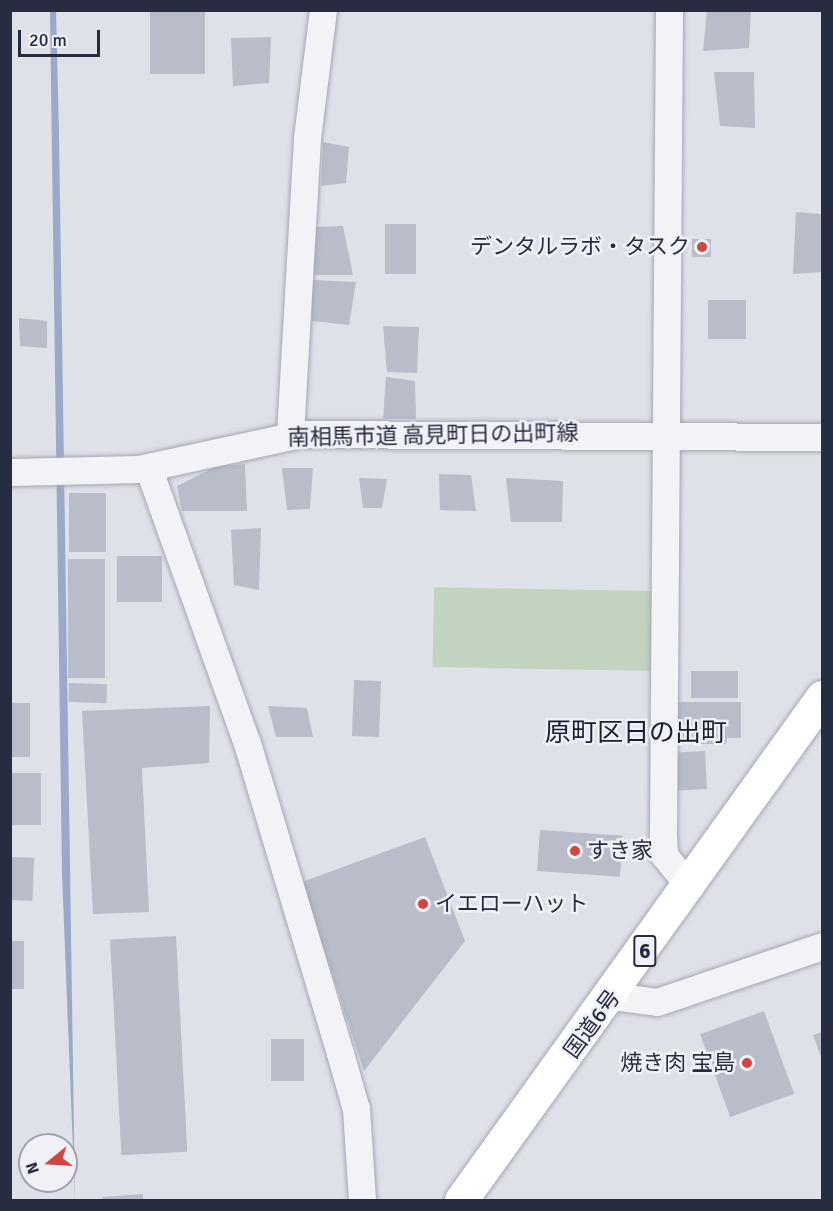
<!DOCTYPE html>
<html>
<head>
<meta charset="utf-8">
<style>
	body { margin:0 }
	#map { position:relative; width:833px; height:1211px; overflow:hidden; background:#dfe1e9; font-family:Signika,"Noto Sans JP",sans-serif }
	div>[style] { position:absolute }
	.green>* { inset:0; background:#c2d3c0; transform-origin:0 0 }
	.water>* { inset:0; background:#9aa8c9 }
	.building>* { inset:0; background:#b9bcc9; transform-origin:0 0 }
	.roads { filter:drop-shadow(0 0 2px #a4a7b3) drop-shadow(0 0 2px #a4a7b3) }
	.minor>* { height:27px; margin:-13.5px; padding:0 13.5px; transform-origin:13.5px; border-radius:13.5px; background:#f2f3f7 }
	.highway>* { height:33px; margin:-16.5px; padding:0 16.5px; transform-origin:16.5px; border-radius:16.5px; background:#fff }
	.dots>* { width:16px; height:16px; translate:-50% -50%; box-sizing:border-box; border:3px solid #eff1f6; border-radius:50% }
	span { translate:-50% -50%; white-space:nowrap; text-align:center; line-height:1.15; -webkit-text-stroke:5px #eff1f6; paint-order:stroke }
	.shield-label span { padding:2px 4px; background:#eff1f6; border:2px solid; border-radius:4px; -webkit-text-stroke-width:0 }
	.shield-label { font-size:21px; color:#282c40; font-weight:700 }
	.poi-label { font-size:22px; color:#282c40 }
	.right { translate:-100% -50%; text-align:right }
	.left { translate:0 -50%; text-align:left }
	.street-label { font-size:22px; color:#282c40 }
	.quarter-label { font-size:26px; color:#1a1e31 }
	.frame { position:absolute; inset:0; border:12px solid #282c40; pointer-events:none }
	.north { position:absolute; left:18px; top:1133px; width:60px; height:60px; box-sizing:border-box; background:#eff1f6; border:2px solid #9fa2ad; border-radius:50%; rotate:252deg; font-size:16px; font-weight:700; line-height:24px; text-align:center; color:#282c40 }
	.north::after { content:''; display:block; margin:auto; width:21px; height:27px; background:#d04642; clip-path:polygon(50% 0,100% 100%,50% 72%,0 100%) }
	.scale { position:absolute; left:18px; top:30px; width:82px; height:27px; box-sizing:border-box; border:3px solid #282c40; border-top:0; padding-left:8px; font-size:18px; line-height:21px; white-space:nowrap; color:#282c40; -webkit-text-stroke:4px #eff1f6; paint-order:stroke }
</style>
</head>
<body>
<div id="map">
	<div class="green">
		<div style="left:656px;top:591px;width:80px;height:222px;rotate:91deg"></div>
	</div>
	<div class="water">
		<div style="clip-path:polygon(50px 11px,56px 11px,59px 134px,75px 1200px,62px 874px)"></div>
	</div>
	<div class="building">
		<div style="left:150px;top:10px;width:55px;height:64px"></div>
		<div style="clip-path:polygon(707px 10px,751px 10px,749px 48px,703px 51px)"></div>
		<div style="clip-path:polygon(271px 37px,269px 83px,233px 86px,231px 38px)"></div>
		<div style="clip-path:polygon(714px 72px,754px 72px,755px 128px,720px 126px)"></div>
		<div style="clip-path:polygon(323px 142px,349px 147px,346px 183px,321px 186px)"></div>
		<div style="clip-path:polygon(796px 212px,822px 214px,822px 272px,793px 274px)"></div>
		<div style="left:385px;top:224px;width:31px;height:50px"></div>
		<div style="clip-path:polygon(343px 226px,353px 275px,313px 275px,315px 227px)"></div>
		<div style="left:692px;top:239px;width:19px;height:18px"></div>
		<div style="clip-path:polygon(312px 280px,356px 282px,349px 325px,312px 321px)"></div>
		<div style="left:708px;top:300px;width:38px;height:39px"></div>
		<div style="clip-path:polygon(19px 318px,47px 321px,47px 348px,20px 346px)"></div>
		<div style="clip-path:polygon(383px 326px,419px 327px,417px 373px,387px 372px)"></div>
		<div style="clip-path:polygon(386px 377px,415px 381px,416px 419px,383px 419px)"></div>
		<div style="clip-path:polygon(245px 464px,247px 511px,182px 511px,177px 486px,217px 466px)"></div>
		<div style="clip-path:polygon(282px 468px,313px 468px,310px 509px,287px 510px)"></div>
		<div style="clip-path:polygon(439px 474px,471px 475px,476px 511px,440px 510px)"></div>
		<div style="clip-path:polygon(359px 478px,387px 479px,382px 508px,363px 508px)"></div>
		<div style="clip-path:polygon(506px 478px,563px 481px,562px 522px,511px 522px)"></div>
		<div style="left:69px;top:493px;width:37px;height:59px"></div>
		<div style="clip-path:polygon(261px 528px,259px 590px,234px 585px,231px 530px)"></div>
		<div style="left:117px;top:556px;width:45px;height:46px"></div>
		<div style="left:68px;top:559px;width:37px;height:119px"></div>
		<div style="left:738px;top:671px;width:27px;height:47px;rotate:90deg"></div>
		<div style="left:354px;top:680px;width:27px;height:56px;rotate:2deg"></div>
		<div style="left:69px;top:683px;width:38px;height:19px;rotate:2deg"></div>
		<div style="clip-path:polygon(678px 702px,741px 702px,741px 738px,727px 738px,726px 744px,677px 744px)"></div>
		<div style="left:10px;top:703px;width:20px;height:54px"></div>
		<div style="clip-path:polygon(210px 706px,209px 763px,142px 768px,149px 912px,93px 914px,82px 711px)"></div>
		<div style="clip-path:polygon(268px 706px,307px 708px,313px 737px,276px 737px)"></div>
		<div style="left:705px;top:751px;width:38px;height:29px;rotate:87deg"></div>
		<div style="left:10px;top:773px;width:31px;height:52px"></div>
		<div style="left:540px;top:830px;width:83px;height:41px;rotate:4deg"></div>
		<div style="clip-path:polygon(425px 837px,465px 941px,364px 1071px,302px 882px)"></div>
		<div style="left:10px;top:857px;width:24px;height:43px;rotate:2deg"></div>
		<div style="left:176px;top:936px;width:216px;height:66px;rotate:87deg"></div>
		<div style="left:10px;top:941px;width:14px;height:48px"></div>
		<div style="left:764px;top:1011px;width:88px;height:68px;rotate:70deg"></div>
		<div style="clip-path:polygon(822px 1032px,822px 1060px,813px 1035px)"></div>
		<div style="left:271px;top:1039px;width:33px;height:42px"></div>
		<div style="clip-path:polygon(143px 1194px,143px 1200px,103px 1200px,102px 1197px)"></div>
	</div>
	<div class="roads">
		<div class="minor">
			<div style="left:669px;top:10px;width:826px;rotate:90.42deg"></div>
			<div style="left:663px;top:836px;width:19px;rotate:87deg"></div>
			<div style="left:664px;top:855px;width:41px;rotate:50.9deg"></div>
			<div style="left:290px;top:434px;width:296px;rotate:-86.7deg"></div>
			<div style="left:307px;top:138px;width:129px;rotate:-82.9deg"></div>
			<div style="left:153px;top:466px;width:15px;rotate:90deg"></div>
			<div style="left:153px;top:481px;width:278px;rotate:70.3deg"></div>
			<div style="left:247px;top:743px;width:324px;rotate:73.3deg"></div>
			<div style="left:340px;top:1053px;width:58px;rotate:74.1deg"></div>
			<div style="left:356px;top:1109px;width:91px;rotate:86.2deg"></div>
			<div style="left:10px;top:472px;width:129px;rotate:-1.3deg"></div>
			<div style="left:139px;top:469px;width:166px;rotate:-12.2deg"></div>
			<div style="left:301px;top:434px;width:521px;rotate:0.33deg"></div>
			<div style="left:613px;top:996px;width:44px;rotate:7.8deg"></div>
			<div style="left:657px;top:1002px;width:174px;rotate:-18.7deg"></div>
		</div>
		<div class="highway">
			<div style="left:461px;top:1200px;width:619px;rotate:-54.33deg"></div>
		</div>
	</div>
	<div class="dots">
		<div style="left:702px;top:247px;background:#d04642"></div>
		<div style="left:575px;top:851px;background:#d04642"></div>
		<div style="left:423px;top:904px;background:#d04642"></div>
		<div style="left:747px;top:1063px;background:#d04642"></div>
	</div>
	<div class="shield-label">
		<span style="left:645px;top:951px">6</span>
	</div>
	<div class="poi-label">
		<span class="right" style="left:690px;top:247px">デンタルラボ・タスク</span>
		<span class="left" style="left:587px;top:851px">すき家</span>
		<span class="left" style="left:435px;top:904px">イエローハット</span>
		<span class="right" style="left:735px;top:1063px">焼き肉 宝島</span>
	</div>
	<div class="street-label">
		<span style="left:433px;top:435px;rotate:-1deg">南相馬市道 高見町日の出町線</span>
		<span style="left:592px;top:1024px;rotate:-54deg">国道6号</span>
	</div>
	<div class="quarter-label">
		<span style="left:636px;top:734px">原町区日の出町</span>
	</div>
	<div class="frame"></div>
	<div class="north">N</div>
	<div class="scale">20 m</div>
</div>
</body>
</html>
